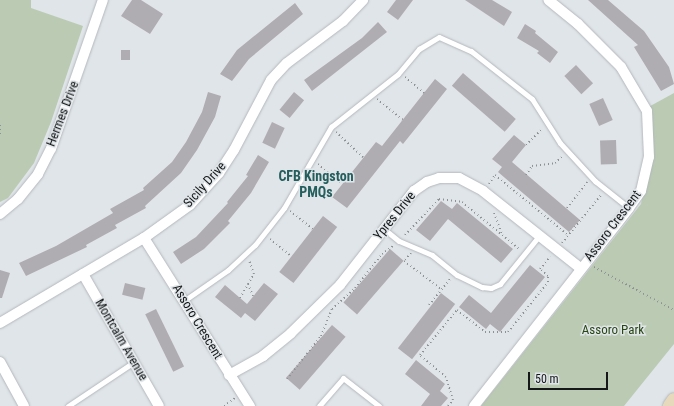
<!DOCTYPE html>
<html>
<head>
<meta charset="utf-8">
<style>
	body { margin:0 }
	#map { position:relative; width:674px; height:406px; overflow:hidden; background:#e0e5e9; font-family:"Roboto Condensed",sans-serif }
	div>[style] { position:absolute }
	.green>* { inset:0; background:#bbcbb3 }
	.building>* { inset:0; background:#b0adb2; transform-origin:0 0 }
	.path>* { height:2px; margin-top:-1px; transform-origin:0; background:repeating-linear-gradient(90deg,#8e9294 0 1px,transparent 0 4px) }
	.roads { filter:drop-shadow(0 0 1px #b3b8bc) drop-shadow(0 0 1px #b3b8bc) }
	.lane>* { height:5px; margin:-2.5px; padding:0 2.5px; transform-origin:2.5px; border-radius:2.5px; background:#fff }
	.street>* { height:10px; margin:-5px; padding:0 5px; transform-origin:5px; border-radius:5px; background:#fff }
	.secondary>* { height:14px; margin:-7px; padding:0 7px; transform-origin:7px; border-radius:7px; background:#e7dabc }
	span { translate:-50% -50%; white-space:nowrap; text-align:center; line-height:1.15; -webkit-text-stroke:3px #e0e5e9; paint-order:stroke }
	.street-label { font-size:13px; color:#151718 }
	.park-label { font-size:13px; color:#274612 }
	.neighbourhood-label { font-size:14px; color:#245e5d; font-weight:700 }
	.scale { position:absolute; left:528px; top:372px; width:80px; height:18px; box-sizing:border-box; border:2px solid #151718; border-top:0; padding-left:5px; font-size:12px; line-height:14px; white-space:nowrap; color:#151718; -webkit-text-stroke:3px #e0e5e9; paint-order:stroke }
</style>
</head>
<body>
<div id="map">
	<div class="green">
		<div style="clip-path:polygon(0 0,31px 0,31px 8px,83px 26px,51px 122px,34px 163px,8px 198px,0 202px)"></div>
		<div style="clip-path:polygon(674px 93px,674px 344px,624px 406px,481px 406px,641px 204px,648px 169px,643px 110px)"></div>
	</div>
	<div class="building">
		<div style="clip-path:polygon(132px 0,141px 0,163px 14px,150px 34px,121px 16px)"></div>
		<div style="clip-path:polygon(396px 0,413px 0,398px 20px,387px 12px)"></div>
		<div style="clip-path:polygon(465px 0,492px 0,512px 12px,504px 26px)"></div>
		<div style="clip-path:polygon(588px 0,608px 0,644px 31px,669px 67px,674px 84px,661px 91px,634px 47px,638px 45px)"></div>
		<div style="clip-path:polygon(295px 3px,303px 14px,249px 59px,232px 81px,220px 74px,237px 50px)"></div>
		<div style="clip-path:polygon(378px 22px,387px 32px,312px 91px,304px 80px,362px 38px)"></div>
		<div style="clip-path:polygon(525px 24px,536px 31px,535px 33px,558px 52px,550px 63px,537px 53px,539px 51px,517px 38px)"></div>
		<div style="left:121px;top:50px;width:9px;height:10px"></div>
		<div style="left:576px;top:65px;width:25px;height:16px;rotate:47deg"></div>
		<div style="left:463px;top:73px;width:70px;height:17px;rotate:41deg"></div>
		<div style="clip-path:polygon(435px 79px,447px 89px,403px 144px,400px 141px,347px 208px,332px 197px,376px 142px,382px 146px)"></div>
		<div style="clip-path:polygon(208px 92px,221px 96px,215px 117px,197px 150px,181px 173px,145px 206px,146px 208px,115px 225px,117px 228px,86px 245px,87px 247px,26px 276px,19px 263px,56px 246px,113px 213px,110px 209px,144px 190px,143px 188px,172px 162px,186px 142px,202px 112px)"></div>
		<div style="left:294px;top:92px;width:13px;height:23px;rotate:39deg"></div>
		<div style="left:603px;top:98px;width:24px;height:15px;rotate:66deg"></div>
		<div style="left:272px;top:122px;width:14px;height:23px;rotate:25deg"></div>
		<div style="clip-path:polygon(514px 135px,526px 145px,512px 162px,580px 220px,569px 232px,498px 172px,502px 167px,492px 159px)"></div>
		<div style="left:616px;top:140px;width:24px;height:16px;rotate:88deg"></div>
		<div style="clip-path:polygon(258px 155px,269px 162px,251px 193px,228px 221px,230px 223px,204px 249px,181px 264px,173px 252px,196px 237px,228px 203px,227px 202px,248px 176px,246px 175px)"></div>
		<div style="clip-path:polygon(441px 201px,452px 209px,457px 203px,513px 249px,501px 263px,448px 219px,430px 241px,416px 230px)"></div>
		<div style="left:323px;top:216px;width:18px;height:71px;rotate:38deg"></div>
		<div style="left:390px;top:249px;width:18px;height:71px;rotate:41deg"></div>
		<div style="clip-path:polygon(530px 265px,545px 277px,500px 332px,490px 324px,486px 329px,459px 307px,469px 295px,491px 313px)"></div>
		<div style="clip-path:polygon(0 270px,10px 273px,2px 298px,0 298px)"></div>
		<div style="left:125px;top:283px;width:21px;height:12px;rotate:14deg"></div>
		<div style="clip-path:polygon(264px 283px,278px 294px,255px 321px,245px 313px,241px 318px,215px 297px,225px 285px,247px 304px)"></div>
		<div style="left:441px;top:293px;width:18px;height:70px;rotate:38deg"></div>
		<div style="left:156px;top:309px;width:64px;height:12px;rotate:64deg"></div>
		<div style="left:332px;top:325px;width:18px;height:70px;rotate:41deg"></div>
		<div style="clip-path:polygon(416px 360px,445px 384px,440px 391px,448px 398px,441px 406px,421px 406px,430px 394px,405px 374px)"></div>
	</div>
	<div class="path">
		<div style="left:405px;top:77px;width:25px;rotate:40deg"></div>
		<div style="left:377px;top:99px;width:33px;rotate:39deg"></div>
		<div style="left:0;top:125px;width:11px;rotate:90deg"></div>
		<div style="left:336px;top:132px;width:37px;rotate:43deg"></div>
		<div style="left:526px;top:145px;width:23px;rotate:-45deg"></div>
		<div style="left:318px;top:164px;width:31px;rotate:40deg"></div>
		<div style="left:526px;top:175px;width:11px;rotate:-56deg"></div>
		<div style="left:532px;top:166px;width:23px;rotate:-7deg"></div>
		<div style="left:555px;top:163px;width:9px;rotate:-41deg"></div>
		<div style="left:489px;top:184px;width:11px;rotate:-56deg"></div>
		<div style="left:495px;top:175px;width:94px;rotate:39.4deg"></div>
		<div style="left:567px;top:208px;width:33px;rotate:-52deg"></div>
		<div style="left:290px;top:211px;width:29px;rotate:38deg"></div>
		<div style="left:494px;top:213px;width:22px;rotate:69deg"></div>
		<div style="left:405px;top:235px;width:50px;rotate:-46.6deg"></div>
		<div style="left:439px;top:199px;width:23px;rotate:7deg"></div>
		<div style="left:462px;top:202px;width:74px;rotate:39.5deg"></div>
		<div style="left:270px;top:239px;width:27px;rotate:39deg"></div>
		<div style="left:562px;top:243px;width:62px;rotate:-50.9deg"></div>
		<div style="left:411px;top:253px;width:11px;rotate:131deg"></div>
		<div style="left:404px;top:261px;width:46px;rotate:37.1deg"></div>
		<div style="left:594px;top:267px;width:91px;rotate:28.3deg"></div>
		<div style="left:248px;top:284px;width:13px;rotate:67deg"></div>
		<div style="left:240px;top:298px;width:28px;rotate:-60deg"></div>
		<div style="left:254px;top:274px;width:15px;rotate:-110deg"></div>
		<div style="left:429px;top:305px;width:35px;rotate:-51deg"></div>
		<div style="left:287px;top:379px;width:55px;rotate:-51.7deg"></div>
		<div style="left:321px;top:336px;width:29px;rotate:-68deg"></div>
		<div style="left:332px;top:309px;width:31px;rotate:-42deg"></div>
		<div style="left:355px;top:288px;width:43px;rotate:-51.5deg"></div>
		<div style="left:382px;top:254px;width:14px;rotate:-36deg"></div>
		<div style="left:224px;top:406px;width:14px;rotate:-36deg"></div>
		<div style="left:448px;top:406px;width:8px;rotate:-50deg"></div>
		<div style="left:453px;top:400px;width:24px;rotate:-107deg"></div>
		<div style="left:446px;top:377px;width:34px;rotate:-140deg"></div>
		<div style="left:420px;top:355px;width:58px;rotate:-50.6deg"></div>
		<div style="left:457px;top:310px;width:36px;rotate:38deg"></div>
		<div style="left:485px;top:332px;width:23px"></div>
		<div style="left:508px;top:332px;width:64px;rotate:-51.3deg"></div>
		<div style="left:548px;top:282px;width:6px;rotate:-90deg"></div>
		<div style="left:548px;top:276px;width:11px;rotate:-139deg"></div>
		<div style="left:540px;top:269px;width:16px;rotate:-50deg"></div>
	</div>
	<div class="roads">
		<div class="lane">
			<div style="left:384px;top:229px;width:19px;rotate:39deg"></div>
			<div style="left:399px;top:241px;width:36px;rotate:23deg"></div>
			<div style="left:432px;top:255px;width:32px;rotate:39deg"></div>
			<div style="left:457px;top:275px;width:28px;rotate:26deg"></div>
			<div style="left:482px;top:287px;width:9px;rotate:6deg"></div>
			<div style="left:491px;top:288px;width:10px;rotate:-24deg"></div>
			<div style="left:500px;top:284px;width:62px;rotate:-50.9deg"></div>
			<div style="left:185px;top:300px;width:52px;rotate:-34.9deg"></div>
			<div style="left:228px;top:270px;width:37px;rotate:-43deg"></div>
			<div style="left:255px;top:245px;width:47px;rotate:-51.9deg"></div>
			<div style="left:284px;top:208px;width:94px;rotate:-59.9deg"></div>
			<div style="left:331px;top:127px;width:85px;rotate:-38.3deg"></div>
			<div style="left:398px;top:74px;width:33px;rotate:-50deg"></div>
			<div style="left:419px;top:49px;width:23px;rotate:-31deg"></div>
			<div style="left:439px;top:37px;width:35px;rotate:24deg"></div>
			<div style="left:471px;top:51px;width:78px;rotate:38.2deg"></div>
			<div style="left:532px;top:99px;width:52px;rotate:57.5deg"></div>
			<div style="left:560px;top:143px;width:52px;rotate:47.4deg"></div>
			<div style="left:595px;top:181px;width:43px;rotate:38.5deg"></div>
			<div style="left:68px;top:406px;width:79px;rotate:-33.7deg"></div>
			<div style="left:319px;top:406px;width:37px;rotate:-49deg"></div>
			<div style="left:343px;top:378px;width:46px;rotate:37.9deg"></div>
		</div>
		<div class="street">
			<div style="left:0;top:214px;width:23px;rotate:-40deg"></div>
			<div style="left:18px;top:199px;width:32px;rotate:-51deg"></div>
			<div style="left:38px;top:174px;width:28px;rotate:-63deg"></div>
			<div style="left:51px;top:149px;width:158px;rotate:-70.8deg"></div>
			<div style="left:144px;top:238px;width:199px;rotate:57.8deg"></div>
			<div style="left:83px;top:274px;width:152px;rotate:60.1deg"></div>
			<div style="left:0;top:323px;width:167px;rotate:-30.6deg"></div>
			<div style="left:144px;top:238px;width:57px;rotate:-35.7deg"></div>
			<div style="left:190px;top:205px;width:43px;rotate:-47.8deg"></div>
			<div style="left:219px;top:173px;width:27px;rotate:-57deg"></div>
			<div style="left:234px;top:150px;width:79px;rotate:-62.1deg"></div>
			<div style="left:271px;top:80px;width:23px;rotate:-47deg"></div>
			<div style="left:287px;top:63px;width:70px;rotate:-36.9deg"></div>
			<div style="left:343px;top:21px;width:29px;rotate:-46deg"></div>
			<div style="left:0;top:362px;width:50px;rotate:61.4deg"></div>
			<div style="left:229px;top:375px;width:39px;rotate:-29deg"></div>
			<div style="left:263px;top:356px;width:36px;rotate:-39deg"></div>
			<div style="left:291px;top:333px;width:69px;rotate:-44.4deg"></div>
			<div style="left:340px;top:285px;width:120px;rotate:-51.8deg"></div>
			<div style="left:414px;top:191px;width:16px;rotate:-35deg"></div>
			<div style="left:427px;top:182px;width:13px;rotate:-18deg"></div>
			<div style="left:439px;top:178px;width:20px"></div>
			<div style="left:459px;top:178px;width:27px;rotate:28deg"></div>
			<div style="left:483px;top:191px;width:124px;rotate:38.4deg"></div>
			<div style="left:474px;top:406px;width:251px;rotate:-51.9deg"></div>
			<div style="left:629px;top:208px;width:21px;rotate:-55deg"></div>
			<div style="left:641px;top:191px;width:35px;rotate:-77deg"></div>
			<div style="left:649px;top:157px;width:46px;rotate:-92.5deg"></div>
			<div style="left:647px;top:111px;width:51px;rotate:-120.6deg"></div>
			<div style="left:621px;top:67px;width:61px;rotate:-135deg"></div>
			<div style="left:578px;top:24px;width:38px;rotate:-141deg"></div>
		</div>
		<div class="secondary">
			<div style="left:670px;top:406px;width:7px;rotate:-56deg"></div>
		</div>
	</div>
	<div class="street-label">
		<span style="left:63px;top:114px;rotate:-69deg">Hermes Drive</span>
		<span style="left:205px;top:185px;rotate:-48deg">Sicily Drive</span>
		<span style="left:395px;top:216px;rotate:-51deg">Ypres Drive</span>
		<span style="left:613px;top:226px;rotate:-53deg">Assoro Crescent</span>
		<span style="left:197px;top:322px;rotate:59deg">Assoro Crescent</span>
		<span style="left:121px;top:340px;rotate:60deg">Montcalm Avenue</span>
	</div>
	<div class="park-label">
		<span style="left:613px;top:330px">Assoro Park</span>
	</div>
	<div class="neighbourhood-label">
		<span style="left:316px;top:184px">CFB Kingston<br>PMQs</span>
	</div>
	<div class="scale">50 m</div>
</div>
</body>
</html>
